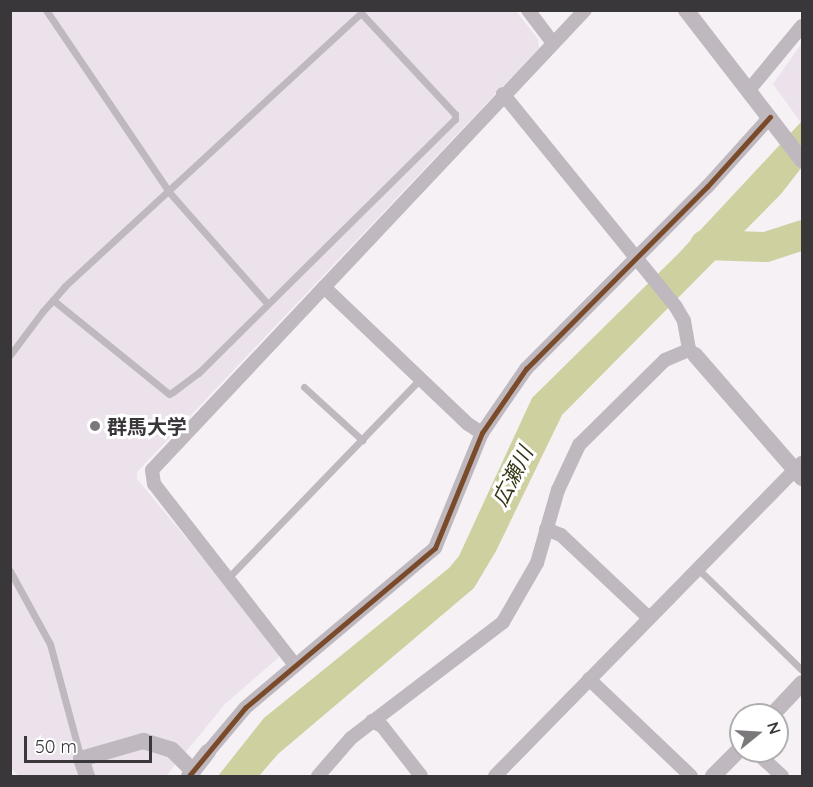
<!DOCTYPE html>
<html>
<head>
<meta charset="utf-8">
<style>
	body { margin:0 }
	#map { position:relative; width:813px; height:787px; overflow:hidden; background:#f5f1f5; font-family:Quicksand,"Noto Sans JP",sans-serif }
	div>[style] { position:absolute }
	.built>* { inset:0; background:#ebe2eb }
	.water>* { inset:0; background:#cfd0a0 }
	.river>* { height:30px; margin:-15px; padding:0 15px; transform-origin:15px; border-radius:15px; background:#cfd0a0 }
	.service>* { height:7px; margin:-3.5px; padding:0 3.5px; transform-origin:3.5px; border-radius:3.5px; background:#bfb8bf }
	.minor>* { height:14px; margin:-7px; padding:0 7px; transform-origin:7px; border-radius:7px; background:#bfb8bf }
	.tertiary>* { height:16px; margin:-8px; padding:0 8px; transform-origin:8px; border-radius:8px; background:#bfb8bf }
	.bus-1>* { height:4.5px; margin:-2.25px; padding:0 2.25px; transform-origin:2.25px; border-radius:2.25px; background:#7a4b2a }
	.dots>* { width:16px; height:16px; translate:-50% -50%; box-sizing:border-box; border:3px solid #fff; border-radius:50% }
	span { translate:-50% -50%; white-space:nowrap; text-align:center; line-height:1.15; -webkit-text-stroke:6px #fff; paint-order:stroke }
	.poi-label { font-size:20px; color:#3a373a; font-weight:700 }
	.left { translate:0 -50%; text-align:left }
	.water-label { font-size:21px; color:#353616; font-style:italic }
	.frame { position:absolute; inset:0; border:12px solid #3a373a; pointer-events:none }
	.north { position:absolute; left:729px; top:703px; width:60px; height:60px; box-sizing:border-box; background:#fff; border:2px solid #b0afb0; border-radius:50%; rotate:72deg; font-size:16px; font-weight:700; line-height:24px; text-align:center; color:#3a373a }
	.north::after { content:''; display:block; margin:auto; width:21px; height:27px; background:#7b787b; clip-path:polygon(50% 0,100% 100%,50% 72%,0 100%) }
	.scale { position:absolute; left:24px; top:736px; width:128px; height:27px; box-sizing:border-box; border:3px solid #3a373a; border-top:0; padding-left:8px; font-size:18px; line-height:21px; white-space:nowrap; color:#3a373a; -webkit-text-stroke:4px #fff; paint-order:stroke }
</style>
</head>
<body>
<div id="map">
	<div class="built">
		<div style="clip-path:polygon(10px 11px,516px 11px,538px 39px,539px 48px,137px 472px,137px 479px,280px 651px,278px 658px,225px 704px,166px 776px,19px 776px,11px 768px)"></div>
		<div style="clip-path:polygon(802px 43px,802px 124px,773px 84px)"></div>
	</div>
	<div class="water">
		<div style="clip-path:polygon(801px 122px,802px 167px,781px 194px,562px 415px,496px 551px,474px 588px,278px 754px,259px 776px,218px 776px,264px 718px,449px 568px,459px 556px,532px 398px,679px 253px)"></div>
	</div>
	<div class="river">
		<div style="left:705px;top:245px;width:61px;rotate:1.9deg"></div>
		<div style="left:766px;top:247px;width:38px;rotate:-18deg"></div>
	</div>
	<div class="service">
		<div style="left:46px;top:10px;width:220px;rotate:55.9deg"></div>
		<div style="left:169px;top:192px;width:148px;rotate:48.6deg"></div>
		<div style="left:10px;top:355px;width:55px;rotate:-53.1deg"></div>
		<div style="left:43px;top:311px;width:15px;rotate:-48deg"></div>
		<div style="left:53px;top:300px;width:18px;rotate:-49deg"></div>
		<div style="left:65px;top:286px;width:403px;rotate:-42.7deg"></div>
		<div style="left:361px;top:13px;width:138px;rotate:47.1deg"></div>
		<div style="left:455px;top:114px;width:5px;rotate:90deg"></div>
		<div style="left:455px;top:119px;width:361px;rotate:135.3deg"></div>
		<div style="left:198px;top:373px;width:31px;rotate:143deg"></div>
		<div style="left:173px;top:392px;width:4px;rotate:153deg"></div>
		<div style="left:169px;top:394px;width:149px;rotate:-141deg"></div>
		<div style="left:304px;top:387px;width:79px;rotate:42.4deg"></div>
		<div style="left:697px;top:568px;width:146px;rotate:44.2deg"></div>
		<div style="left:10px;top:571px;width:83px;rotate:61.3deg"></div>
		<div style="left:50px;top:644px;width:119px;rotate:74.9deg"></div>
		<div style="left:227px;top:579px;width:278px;rotate:-46deg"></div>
	</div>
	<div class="minor">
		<div style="left:528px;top:10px;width:41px;rotate:52.9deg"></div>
		<div style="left:749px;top:90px;width:83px;rotate:-50.4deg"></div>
		<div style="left:503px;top:94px;width:274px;rotate:50.9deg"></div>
		<div style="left:676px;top:307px;width:16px;rotate:60deg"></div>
		<div style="left:684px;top:321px;width:29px;rotate:80deg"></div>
		<div style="left:689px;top:350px;width:8px;rotate:40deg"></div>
		<div style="left:324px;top:287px;width:199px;rotate:43.6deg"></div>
		<div style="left:468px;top:424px;width:17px;rotate:33deg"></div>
		<div style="left:546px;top:529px;width:16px;rotate:22deg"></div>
		<div style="left:561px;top:535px;width:121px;rotate:43.3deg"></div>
		<div style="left:295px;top:665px;width:229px;rotate:-127.9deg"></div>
		<div style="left:154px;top:484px;width:14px;rotate:-98deg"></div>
		<div style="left:152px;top:470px;width:632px;rotate:-46.73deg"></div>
		<div style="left:589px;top:679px;width:141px;rotate:43.6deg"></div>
		<div style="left:372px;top:721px;width:11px;rotate:27deg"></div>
		<div style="left:382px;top:726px;width:63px;rotate:52deg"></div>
		<div style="left:755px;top:751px;width:37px;rotate:43deg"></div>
		<div style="left:208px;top:752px;width:57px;rotate:-49.9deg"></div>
		<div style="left:245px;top:708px;width:248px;rotate:-40.1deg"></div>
		<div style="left:435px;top:548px;width:124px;rotate:-67.8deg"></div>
		<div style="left:482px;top:433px;width:78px;rotate:-55.5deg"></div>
		<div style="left:526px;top:369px;width:257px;rotate:-45.2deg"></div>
		<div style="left:707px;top:187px;width:94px;rotate:-48deg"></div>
		<div style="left:318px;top:776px;width:50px;rotate:-49deg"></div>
		<div style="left:351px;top:738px;width:191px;rotate:-37.3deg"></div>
		<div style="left:503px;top:622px;width:68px;rotate:-60deg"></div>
		<div style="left:537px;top:563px;width:76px;rotate:-74deg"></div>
		<div style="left:558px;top:490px;width:50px;rotate:-65deg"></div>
		<div style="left:579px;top:445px;width:121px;rotate:-44.7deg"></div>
		<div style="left:665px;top:360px;width:26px;rotate:-23deg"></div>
		<div style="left:495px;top:776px;width:438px;rotate:-45.6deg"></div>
	</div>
	<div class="tertiary">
		<div style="left:686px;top:10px;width:190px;rotate:52.3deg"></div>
		<div style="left:695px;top:355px;width:163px;rotate:49deg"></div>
		<div style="left:772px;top:715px;width:44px;rotate:-46.8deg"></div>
		<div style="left:87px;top:776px;width:18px;rotate:-109deg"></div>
		<div style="left:81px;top:759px;width:65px;rotate:-16.2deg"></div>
		<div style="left:143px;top:741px;width:30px;rotate:17deg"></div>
		<div style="left:172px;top:750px;width:30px;rotate:45deg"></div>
		<div style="left:189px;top:776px;width:31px;rotate:-52deg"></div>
		<div style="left:713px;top:776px;width:40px;rotate:-45deg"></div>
	</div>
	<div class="bus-1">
		<div style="left:189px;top:776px;width:88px;rotate:-50.5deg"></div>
		<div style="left:245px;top:708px;width:248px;rotate:-40.1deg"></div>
		<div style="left:435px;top:548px;width:124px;rotate:-67.8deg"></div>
		<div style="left:482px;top:433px;width:78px;rotate:-55.5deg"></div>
		<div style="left:526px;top:369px;width:257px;rotate:-45.2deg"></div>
		<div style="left:707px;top:187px;width:94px;rotate:-48deg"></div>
	</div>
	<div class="dots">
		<div style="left:95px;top:426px;background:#7b787b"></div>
	</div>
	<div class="poi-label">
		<span class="left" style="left:107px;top:426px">群馬大学</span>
	</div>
	<div class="water-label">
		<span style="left:512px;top:476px;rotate:-63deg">広瀬川</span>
	</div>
	<div class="frame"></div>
	<div class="north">N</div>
	<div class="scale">50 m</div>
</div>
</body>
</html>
